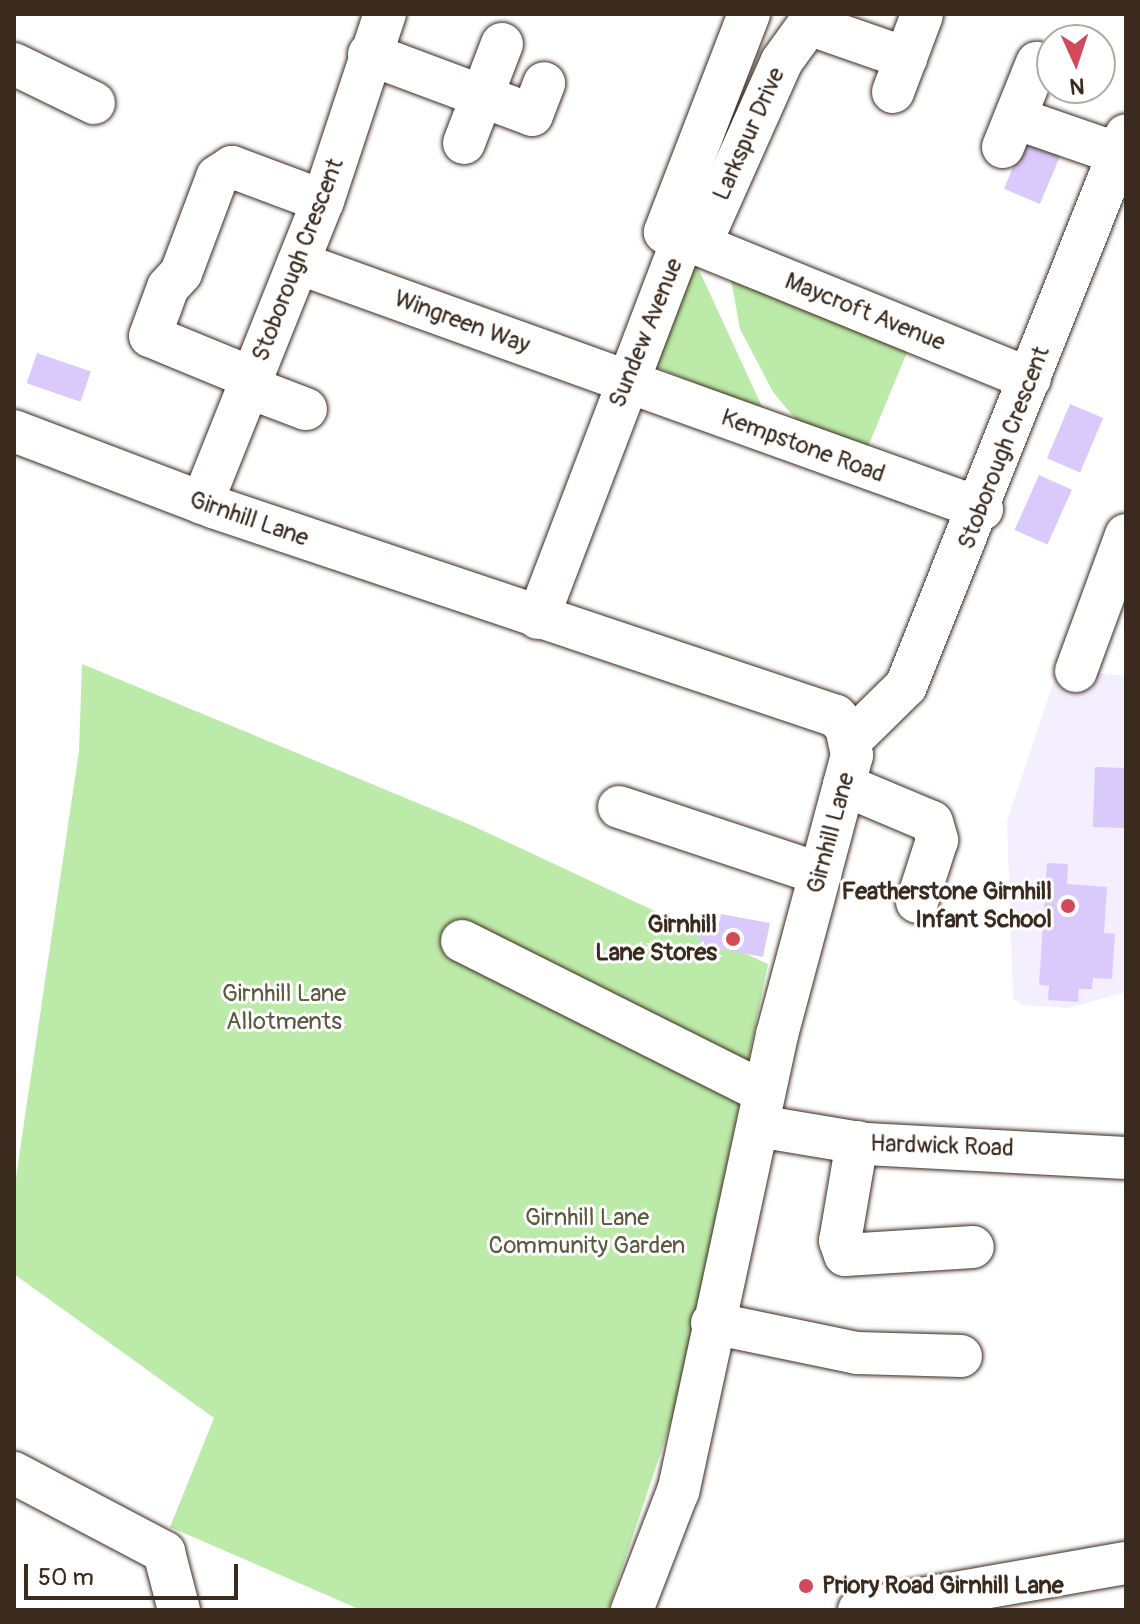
<!DOCTYPE html>
<html>
<head>
<meta charset="utf-8">
<style>
	body { margin:0 }
	#map { position:relative; width:1140px; height:1624px; overflow:hidden; background:#fff; font-family:Pangolin,sans-serif }
	div>[style] { position:absolute }
	.built>* { inset:0; background:#f4effe }
	.green>* { inset:0; background:#bceaa8 }
	.building>* { inset:0; background:#dac9fb; transform-origin:0 0 }
	.roads { filter:drop-shadow(0 0 2px #3b2a1e) drop-shadow(0 0 2px #3b2a1e) }
	.minor>* { height:42px; margin:-21px; padding:0 21px; transform-origin:21px; border-radius:21px; background:#fff }
	.dots>* { width:22px; height:22px; translate:-50% -50%; box-sizing:border-box; border:4px solid #fff; border-radius:50% }
	span { translate:-50% -50%; white-space:nowrap; text-align:center; line-height:1.15; -webkit-text-stroke:6px #fff; paint-order:stroke }
	.street-label { font-size:24px; color:#3b2a1e }
	.poi-label { font-size:24px; color:#3b2a1e; font-weight:700 }
	.right { translate:-100% -50%; text-align:right }
	.left { translate:0 -50%; text-align:left }
	.park-label { font-size:24px; color:#5b5a40 }
	.frame { position:absolute; inset:0; border:16px solid #3b2a1e; pointer-events:none }
	.north { position:absolute; left:1036px; top:24px; width:80px; height:80px; box-sizing:border-box; background:#fff; border:2px solid #b1aaa5; border-radius:50%; rotate:177deg; font-size:22px; font-weight:700; line-height:32px; text-align:center; color:#3b2a1e }
	.north::after { content:''; display:block; margin:auto; width:28px; height:36px; background:#d1495b; clip-path:polygon(50% 0,100% 100%,50% 72%,0 100%) }
	.scale { position:absolute; left:24px; top:1564px; width:214px; height:36px; box-sizing:border-box; border:4px solid #3b2a1e; border-top:0; padding-left:10px; font-size:24px; line-height:28px; white-space:nowrap; color:#3b2a1e; -webkit-text-stroke:6px #fff; paint-order:stroke }
</style>
</head>
<body>
<div id="map">
	<div class="built">
		<div style="clip-path:polygon(1058px 669px,1126px 676px,1126px 992px,1068px 1008px,1022px 1005px,1013px 998px,1007px 821px)"></div>
	</div>
	<div class="green">
		<div style="clip-path:polygon(694px 259px,764px 411px,651px 365px)"></div>
		<div style="clip-path:polygon(731px 279px,915px 333px,867px 449px,798px 422px,773px 392px,740px 329px)"></div>
		<div style="clip-path:polygon(82px 664px,473px 826px,768px 964px,679px 1398px,608px 1610px,361px 1610px,170px 1527px,214px 1418px,14px 1274px,14px 1191px,79px 751px)"></div>
	</div>
	<div class="building">
		<div style="left:1025px;top:139px;width:39px;height:54px;rotate:23deg"></div>
		<div style="left:37px;top:353px;width:57px;height:32px;rotate:19deg"></div>
		<div style="left:1070px;top:404px;width:36px;height:59px;rotate:23deg"></div>
		<div style="left:1039px;top:475px;width:36px;height:60px;rotate:24deg"></div>
		<div style="left:1095px;top:767px;width:31px;height:60px;rotate:2deg"></div>
		<div style="clip-path:polygon(1047px 863px,1068px 864px,1067px 884px,1107px 887px,1104px 933px,1115px 934px,1112px 979px,1093px 978px,1092px 989px,1079px 989px,1078px 1002px,1048px 1000px,1049px 986px,1039px 985px)"></div>
		<div style="clip-path:polygon(721px 914px,770px 923px,763px 957px,699px 945px,701px 930px,717px 933px)"></div>
	</div>
	<div class="roads">
		<div class="minor">
			<div style="left:749px;top:14px;width:234px;rotate:111.1deg"></div>
			<div style="left:665px;top:232px;width:37px;rotate:20deg"></div>
			<div style="left:700px;top:245px;width:201px;rotate:-66deg"></div>
			<div style="left:782px;top:61px;width:58px;rotate:-54.1deg"></div>
			<div style="left:811px;top:25px;width:101px;rotate:19.2deg"></div>
			<div style="left:369px;top:54px;width:174px;rotate:20.5deg"></div>
			<div style="left:532px;top:115px;width:34px;rotate:-69deg"></div>
			<div style="left:14px;top:64px;width:89px;rotate:26deg"></div>
			<div style="left:893px;top:92px;width:82px;rotate:-69.4deg"></div>
			<div style="left:1015px;top:118px;width:110px;rotate:19.1deg"></div>
			<div style="left:464px;top:143px;width:106px;rotate:-69deg"></div>
			<div style="left:1003px;top:147px;width:91px;rotate:-68deg"></div>
			<div style="left:700px;top:245px;width:356px;rotate:22.1deg"></div>
			<div style="left:298px;top:263px;width:727px;rotate:19.78deg"></div>
			<div style="left:252px;top:378px;width:110px;rotate:-157.6deg"></div>
			<div style="left:150px;top:336px;width:52px;rotate:-69.8deg"></div>
			<div style="left:168px;top:287px;width:19px;rotate:-47deg"></div>
			<div style="left:181px;top:273px;width:103px;rotate:-69.4deg"></div>
			<div style="left:217px;top:177px;width:18px;rotate:-34deg"></div>
			<div style="left:232px;top:167px;width:97px;rotate:20.5deg"></div>
			<div style="left:248px;top:387px;width:62px;rotate:20.8deg"></div>
			<div style="left:14px;top:431px;width:213px;rotate:20.9deg"></div>
			<div style="left:213px;top:507px;width:657px;rotate:18.55deg"></div>
			<div style="left:836px;top:716px;width:15px;rotate:48deg"></div>
			<div style="left:846px;top:727px;width:29px;rotate:78deg"></div>
			<div style="left:852px;top:755px;width:290px;rotate:105deg"></div>
			<div style="left:777px;top:1035px;width:467px;rotate:102.2deg"></div>
			<div style="left:678px;top:1491px;width:128px;rotate:111.1deg"></div>
			<div style="left:202px;top:503px;width:325px;rotate:-68.2deg"></div>
			<div style="left:323px;top:201px;width:197px;rotate:-71.7deg"></div>
			<div style="left:538px;top:618px;width:406px;rotate:-69.1deg"></div>
			<div style="left:1076px;top:671px;width:145px;rotate:-69.8deg"></div>
			<div style="left:850px;top:741px;width:78px;rotate:-44.5deg"></div>
			<div style="left:906px;top:686px;width:593px;rotate:-68.23deg"></div>
			<div style="left:844px;top:785px;width:95px;rotate:22.8deg"></div>
			<div style="left:932px;top:822px;width:19px;rotate:74deg"></div>
			<div style="left:937px;top:840px;width:65px;rotate:107.9deg"></div>
			<div style="left:619px;top:807px;width:212px;rotate:18.4deg"></div>
			<div style="left:462px;top:941px;width:338px;rotate:26.6deg"></div>
			<div style="left:758px;top:1126px;width:109px;rotate:9.5deg"></div>
			<div style="left:866px;top:1144px;width:260px;rotate:3.1deg"></div>
			<div style="left:857px;top:1142px;width:100px;rotate:99.7deg"></div>
			<div style="left:840px;top:1241px;width:15px;rotate:70deg"></div>
			<div style="left:845px;top:1255px;width:128px;rotate:-3.6deg"></div>
			<div style="left:712px;top:1323px;width:148px;rotate:11.7deg"></div>
			<div style="left:857px;top:1353px;width:104px;rotate:1.7deg"></div>
			<div style="left:14px;top:1473px;width:170px;rotate:27.8deg"></div>
			<div style="left:164px;top:1552px;width:60px;rotate:75.5deg"></div>
			<div style="left:859px;top:1610px;width:271px;rotate:-10deg"></div>
		</div>
	</div>
	<div class="dots">
		<div style="left:1068px;top:906px;background:#d1495b"></div>
		<div style="left:733px;top:939px;background:#d1495b"></div>
		<div style="left:806px;top:1586px;background:#d1495b"></div>
	</div>
	<div class="street-label">
		<span style="left:749px;top:134px;rotate:-66deg">Larkspur Drive</span>
		<span style="left:298px;top:260px;rotate:-69deg">Stoborough Crescent</span>
		<span style="left:865px;top:312px;rotate:22deg">Maycroft Avenue</span>
		<span style="left:462px;top:322px;rotate:20deg">Wingreen Way</span>
		<span style="left:646px;top:333px;rotate:-68deg">Sundew Avenue</span>
		<span style="left:803px;top:446px;rotate:20deg">Kempstone Road</span>
		<span style="left:1004px;top:448px;rotate:-69deg">Stoborough Crescent</span>
		<span style="left:249px;top:519px;rotate:19deg">Girnhill Lane</span>
		<span style="left:831px;top:833px;rotate:-75deg">Girnhill Lane</span>
		<span style="left:942px;top:1146px;rotate:2deg">Hardwick Road</span>
	</div>
	<div class="poi-label">
		<span class="right" style="left:1052px;top:906px">Featherstone Girnhill<br>Infant School</span>
		<span class="right" style="left:717px;top:939px">Girnhill<br>Lane Stores</span>
		<span class="left" style="left:822px;top:1586px">Priory Road Girnhill Lane</span>
	</div>
	<div class="park-label">
		<span style="left:284px;top:1008px">Girnhill Lane<br>Allotments</span>
		<span style="left:587px;top:1232px">Girnhill Lane<br>Community Garden</span>
	</div>
	<div class="frame"></div>
	<div class="north">N</div>
	<div class="scale">50 m</div>
</div>
</body>
</html>
